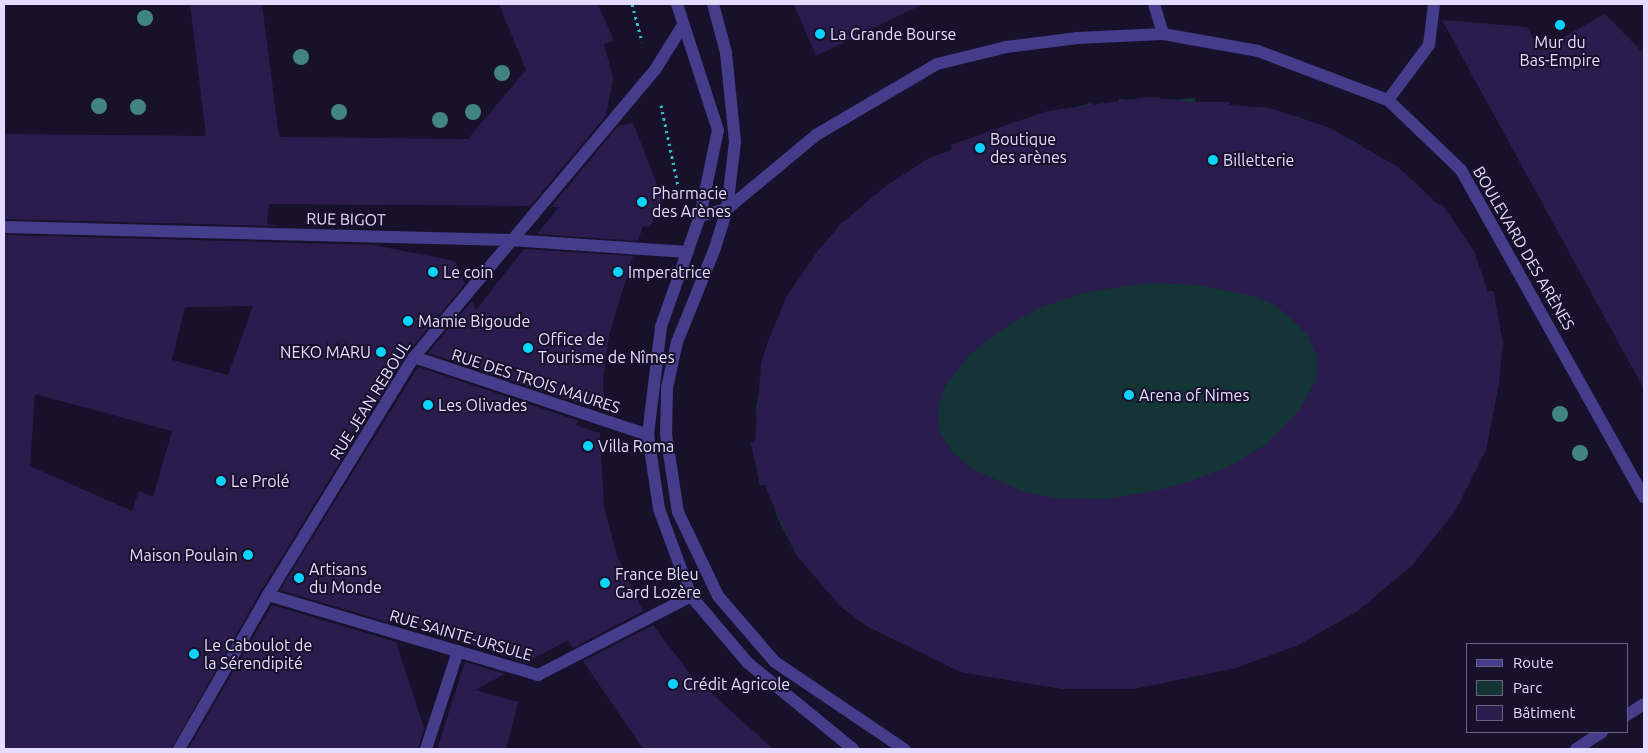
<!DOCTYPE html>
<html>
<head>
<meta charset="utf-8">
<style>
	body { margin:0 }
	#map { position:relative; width:1648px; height:753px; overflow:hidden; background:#18112c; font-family:Ubuntu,sans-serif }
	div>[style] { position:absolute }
	.green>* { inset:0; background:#143536 }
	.building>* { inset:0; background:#2a1d4d }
	.path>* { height:3px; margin-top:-1.5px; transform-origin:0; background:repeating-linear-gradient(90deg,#30bec0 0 2.5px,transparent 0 6.5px) }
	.service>* { height:12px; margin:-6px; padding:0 6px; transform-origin:6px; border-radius:6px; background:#453c8b }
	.pedestrian>* { height:12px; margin:-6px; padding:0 6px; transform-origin:6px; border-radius:6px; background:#453c8b }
	.minor>* { height:12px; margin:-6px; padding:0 6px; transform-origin:6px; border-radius:6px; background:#453c8b }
	.tertiary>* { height:12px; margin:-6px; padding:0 6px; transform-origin:6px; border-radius:6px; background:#453c8b }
	.trees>* { width:16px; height:16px; margin:-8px; border-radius:50%; background:#428483 }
	.dots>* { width:14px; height:14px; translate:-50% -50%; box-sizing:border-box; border:2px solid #18112c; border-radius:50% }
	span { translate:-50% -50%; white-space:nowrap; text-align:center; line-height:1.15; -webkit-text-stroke:4px #18112c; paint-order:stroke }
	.poi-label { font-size:16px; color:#e3dcff }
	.left { translate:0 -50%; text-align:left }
	.right { translate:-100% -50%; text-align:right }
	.street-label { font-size:16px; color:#e3dcff }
	.frame { position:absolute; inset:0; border:5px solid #e3dcff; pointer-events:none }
	.legend { position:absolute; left:1466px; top:643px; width:162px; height:90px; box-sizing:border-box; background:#18112c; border:1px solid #696280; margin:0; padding:6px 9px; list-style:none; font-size:15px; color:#e3dcff }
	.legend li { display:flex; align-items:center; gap:10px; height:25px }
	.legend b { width:25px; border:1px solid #696280 }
</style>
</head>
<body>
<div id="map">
	<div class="green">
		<div style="clip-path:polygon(1154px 97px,1160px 98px,1160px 101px,1195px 98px,1196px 102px,1223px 105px,1224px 102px,1230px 102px,1229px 106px,1258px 110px,1264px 107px,1264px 110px,1292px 118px,1293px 116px,1299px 117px,1354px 141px,1459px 234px,1462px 233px,1475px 263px,1479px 263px,1478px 272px,1487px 292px,1493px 291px,1495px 298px,1499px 383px,1486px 449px,1455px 511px,1412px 565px,1359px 610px,1298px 645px,1235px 668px,1133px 689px,1063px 689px,961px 672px,867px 626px,840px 606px,796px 554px,777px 517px,768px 484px,760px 485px,751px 443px,758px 441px,756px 408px,769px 339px,783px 306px,785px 308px,819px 254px,817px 252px,841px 228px,839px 225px,868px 205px,867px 202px,923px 164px,923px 161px,930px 161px,952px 149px,951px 145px,1048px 114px,1048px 111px,1053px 113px,1091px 103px,1092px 106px,1119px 103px,1119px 99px,1154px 101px)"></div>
	</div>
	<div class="building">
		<div style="clip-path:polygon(190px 4px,262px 4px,279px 137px,468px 139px,526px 70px,499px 4px,598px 4px,614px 41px,604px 44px,613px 78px,606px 116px,530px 206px,269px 204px,267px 224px,278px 226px,4px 219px,4px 134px,206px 136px)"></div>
		<div style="clip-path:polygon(794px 4px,923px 4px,816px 56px)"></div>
		<div style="clip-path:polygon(1605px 14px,1644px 54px,1644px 389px,1442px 20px,1527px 27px,1540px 50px)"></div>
		<div style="clip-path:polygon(evenodd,1148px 97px,1195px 102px,1230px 102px,1229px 105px,1269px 108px,1330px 128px,1398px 167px,1439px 205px,1442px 204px,1474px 251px,1488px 292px,1493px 291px,1503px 342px,1499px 383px,1486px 449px,1455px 511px,1412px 565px,1359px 610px,1298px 645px,1235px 668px,1133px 689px,1063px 689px,961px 672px,867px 626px,840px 606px,796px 554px,764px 484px,761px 485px,751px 443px,755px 442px,761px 364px,767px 344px,787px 296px,817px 252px,841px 224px,883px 188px,929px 158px,952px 150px,951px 145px,1015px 122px,1048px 111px,1148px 97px,1148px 283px,1197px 285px,1254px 296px,1278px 307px,1307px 334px,1317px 357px,1316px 380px,1299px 410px,1265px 445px,1226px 468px,1193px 480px,1160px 490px,1104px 499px,1057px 498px,1025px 492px,974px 470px,952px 452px,940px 432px,938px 410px,945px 387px,970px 354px,1010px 324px,1044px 306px,1087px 292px,1148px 283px)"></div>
		<div style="clip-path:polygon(633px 123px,663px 200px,650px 227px,643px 226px,638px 241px,537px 234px,559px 207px,551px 207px,618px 126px)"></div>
		<div style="clip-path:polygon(evenodd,4px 235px,373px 245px,455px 261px,465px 284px,407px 353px,261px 591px,171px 749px,4px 749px,4px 235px,253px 306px,228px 375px,172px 360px,185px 307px,253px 306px,4px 235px,35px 394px,172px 431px,153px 497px,139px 491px,132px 511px,30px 466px,35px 394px)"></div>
		<div style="clip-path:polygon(524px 249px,633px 256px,609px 335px,603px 379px,604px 398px,593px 408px,428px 353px,472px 301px,476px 310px)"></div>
		<div style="clip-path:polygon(418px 367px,579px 421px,575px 425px,600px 433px,604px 508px,617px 555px,643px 611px,573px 648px,568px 640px,525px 663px,388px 616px,390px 623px,280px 590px)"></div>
		<div style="clip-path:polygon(272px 605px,396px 642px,424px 728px,418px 749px,188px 749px)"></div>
		<div style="clip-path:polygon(653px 625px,690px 674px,773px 749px,643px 749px,583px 661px)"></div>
		<div style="clip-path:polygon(465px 662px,505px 674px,475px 690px,518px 702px,506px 749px,437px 749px)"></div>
	</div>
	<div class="path">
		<div style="left:632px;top:4px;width:39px;rotate:75deg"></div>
		<div style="left:661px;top:105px;width:83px;rotate:78.1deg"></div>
	</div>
	<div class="service">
		<div style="left:713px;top:4px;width:51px;rotate:75.1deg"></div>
		<div style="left:726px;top:53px;width:89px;rotate:84.2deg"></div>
		<div style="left:735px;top:142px;width:67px;rotate:96.8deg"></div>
		<div style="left:727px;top:209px;width:41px;rotate:107.1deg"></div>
		<div style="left:715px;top:248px;width:101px;rotate:112deg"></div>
		<div style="left:677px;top:342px;width:47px;rotate:102.3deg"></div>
		<div style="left:667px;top:388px;width:46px;rotate:91.2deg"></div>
		<div style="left:666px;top:434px;width:79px;rotate:81.3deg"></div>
		<div style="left:678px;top:512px;width:93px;rotate:64.5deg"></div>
		<div style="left:718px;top:596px;width:87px;rotate:49.2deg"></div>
		<div style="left:775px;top:662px;width:156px;rotate:34deg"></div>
		<div style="left:1627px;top:715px;width:20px;rotate:-33deg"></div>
		<div style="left:1576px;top:749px;width:31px;rotate:-33deg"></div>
	</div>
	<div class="pedestrian">
		<div style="left:1154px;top:4px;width:31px;rotate:73deg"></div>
		<div style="left:1388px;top:100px;width:69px;rotate:-53.3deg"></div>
		<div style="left:1429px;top:45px;width:41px;rotate:-83deg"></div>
		<div style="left:414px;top:357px;width:247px;rotate:18.4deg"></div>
	</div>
	<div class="minor">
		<div style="left:700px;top:216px;width:28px;rotate:-15deg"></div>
		<div style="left:727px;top:209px;width:116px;rotate:-39.7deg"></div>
		<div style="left:816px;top:135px;width:140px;rotate:-30.4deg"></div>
		<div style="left:937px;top:64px;width:71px;rotate:-13.8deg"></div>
		<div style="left:1006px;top:47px;width:72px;rotate:-7.2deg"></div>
		<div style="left:1077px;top:38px;width:86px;rotate:-2.7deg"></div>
		<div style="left:1163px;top:34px;width:97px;rotate:10.1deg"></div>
		<div style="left:1258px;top:51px;width:139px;rotate:20.7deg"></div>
		<div style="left:1388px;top:100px;width:101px;rotate:43.8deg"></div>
		<div style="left:1461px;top:170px;width:375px;rotate:60.8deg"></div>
		<div style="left:4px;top:227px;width:506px;rotate:1.47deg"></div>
		<div style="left:510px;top:240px;width:178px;rotate:3.9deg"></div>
		<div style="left:268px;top:595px;width:282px;rotate:16.5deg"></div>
		<div style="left:538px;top:675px;width:172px;rotate:-27.3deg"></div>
		<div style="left:179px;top:749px;width:178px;rotate:-60deg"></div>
		<div style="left:268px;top:595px;width:279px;rotate:-58.5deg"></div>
		<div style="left:414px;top:357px;width:375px;rotate:-50deg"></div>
		<div style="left:655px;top:70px;width:53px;rotate:-58.1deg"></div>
		<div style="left:426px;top:749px;width:103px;rotate:-71.9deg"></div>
	</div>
	<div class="tertiary">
		<div style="left:677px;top:4px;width:133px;rotate:72deg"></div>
		<div style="left:718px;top:130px;width:88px;rotate:101.8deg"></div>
		<div style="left:700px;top:216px;width:118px;rotate:109.4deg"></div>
		<div style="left:661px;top:327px;width:109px;rotate:96.9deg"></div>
		<div style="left:648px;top:435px;width:75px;rotate:81.5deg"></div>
		<div style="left:659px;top:509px;width:93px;rotate:69.8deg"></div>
		<div style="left:691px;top:596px;width:88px;rotate:49.6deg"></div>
		<div style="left:748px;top:663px;width:136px;rotate:39.3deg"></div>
	</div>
	<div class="trees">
		<div style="left:145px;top:18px"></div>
		<div style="left:301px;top:57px"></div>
		<div style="left:502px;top:73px"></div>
		<div style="left:99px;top:106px"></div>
		<div style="left:138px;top:107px"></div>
		<div style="left:339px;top:112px"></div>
		<div style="left:473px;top:112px"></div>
		<div style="left:440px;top:120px"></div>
		<div style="left:1560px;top:414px"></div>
		<div style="left:1580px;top:453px"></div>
	</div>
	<div class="dots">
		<div style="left:1560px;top:25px;background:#08d5ff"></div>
		<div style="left:820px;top:34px;background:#08d5ff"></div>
		<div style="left:980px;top:148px;background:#08d5ff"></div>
		<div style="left:1213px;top:160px;background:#08d5ff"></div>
		<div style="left:642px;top:202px;background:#08d5ff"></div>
		<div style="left:433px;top:272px;background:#08d5ff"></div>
		<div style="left:618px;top:272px;background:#08d5ff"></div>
		<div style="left:408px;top:321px;background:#08d5ff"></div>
		<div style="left:528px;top:348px;background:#08d5ff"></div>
		<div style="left:381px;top:352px;background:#08d5ff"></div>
		<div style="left:1129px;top:395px;background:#08d5ff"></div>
		<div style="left:428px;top:405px;background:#08d5ff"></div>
		<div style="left:588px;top:446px;background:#08d5ff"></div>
		<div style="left:221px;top:481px;background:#08d5ff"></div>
		<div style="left:248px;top:555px;background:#08d5ff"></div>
		<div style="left:299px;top:578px;background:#08d5ff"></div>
		<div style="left:605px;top:583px;background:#08d5ff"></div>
		<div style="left:194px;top:654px;background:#08d5ff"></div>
		<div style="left:673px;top:684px;background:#08d5ff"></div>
	</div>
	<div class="poi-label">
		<span class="left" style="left:830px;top:34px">La Grande Bourse</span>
		<span style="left:1560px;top:51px">Mur du<br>Bas-Empire</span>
		<span class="left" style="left:990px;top:148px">Boutique<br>des arènes</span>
		<span class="left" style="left:1223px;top:160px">Billetterie</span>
		<span class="left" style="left:652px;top:202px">Pharmacie<br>des Arènes</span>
		<span class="left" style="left:443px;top:272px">Le coin</span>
		<span class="left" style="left:628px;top:272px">Imperatrice</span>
		<span class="left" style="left:418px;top:321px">Mamie Bigoude</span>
		<span class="left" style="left:538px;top:348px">Office de<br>Tourisme de Nîmes</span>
		<span class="right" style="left:371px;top:352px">NEKO MARU</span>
		<span class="left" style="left:1139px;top:395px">Arena of Nimes</span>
		<span class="left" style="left:438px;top:405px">Les Olivades</span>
		<span class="left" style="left:598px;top:446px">Villa Roma</span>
		<span class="left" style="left:231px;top:481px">Le Prolé</span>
		<span class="right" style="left:238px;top:555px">Maison Poulain</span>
		<span class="left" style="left:309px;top:578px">Artisans<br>du Monde</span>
		<span class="left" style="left:615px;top:583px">France Bleu<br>Gard Lozère</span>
		<span class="left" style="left:204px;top:654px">Le Caboulot de<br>la Sérendipité</span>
		<span class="left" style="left:683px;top:684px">Crédit Agricole</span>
	</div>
	<div class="street-label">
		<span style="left:346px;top:219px;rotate:1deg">RUE BIGOT</span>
		<span style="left:1524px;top:248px;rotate:60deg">BOULEVARD DES ARÈNES</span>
		<span style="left:536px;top:381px;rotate:18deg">RUE DES TROIS MAURES</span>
		<span style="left:370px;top:400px;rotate:-58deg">RUE JEAN REBOUL</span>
		<span style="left:461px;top:635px;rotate:16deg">RUE SAINTE-URSULE</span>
	</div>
	<div class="frame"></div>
	<ul class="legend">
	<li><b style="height:6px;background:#453c8b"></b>Route</li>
	<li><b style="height:14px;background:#143536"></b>Parc</li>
	<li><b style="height:14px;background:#2a1d4d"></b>Bâtiment</li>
	</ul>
</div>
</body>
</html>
